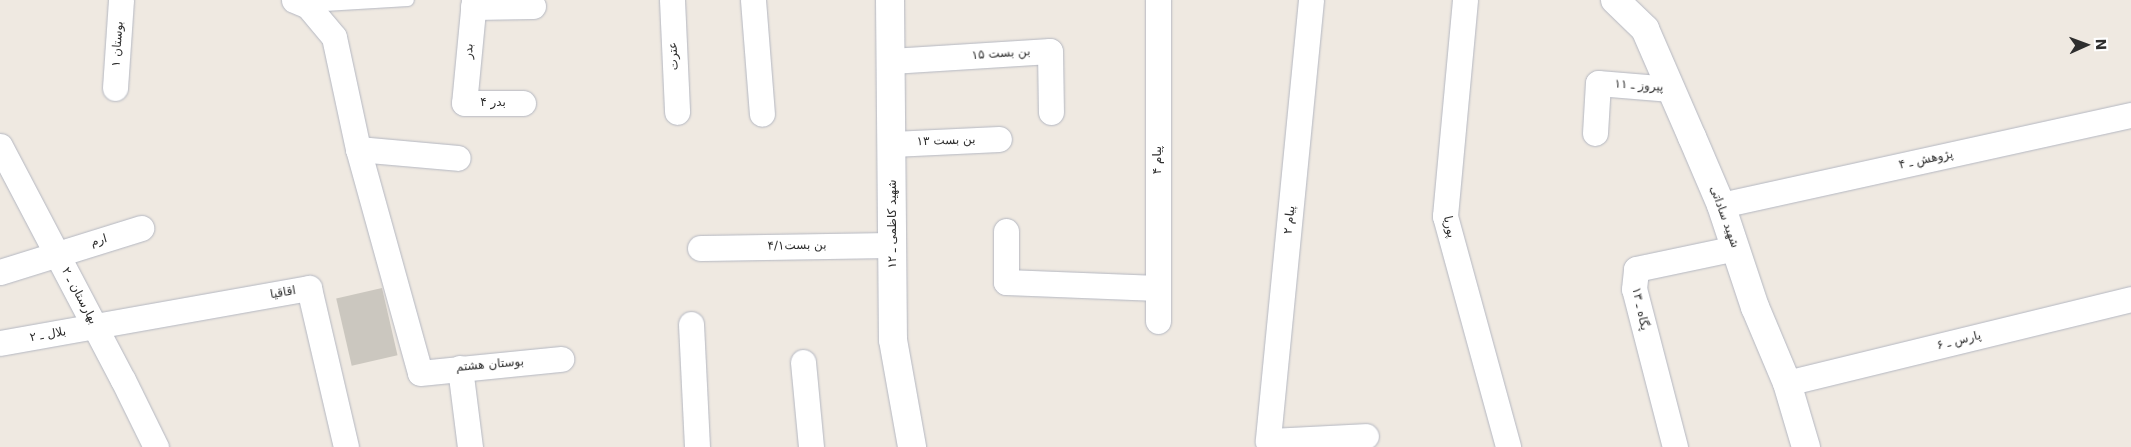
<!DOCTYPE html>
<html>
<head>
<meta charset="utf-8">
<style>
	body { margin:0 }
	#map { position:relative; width:2131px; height:447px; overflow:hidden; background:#efe9e1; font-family:"DejaVu Sans",Cairo,sans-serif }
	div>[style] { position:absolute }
	.building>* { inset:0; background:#cbc7bf; transform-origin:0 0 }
	.roads { filter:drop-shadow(0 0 1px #b4b7c1) drop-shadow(0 0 1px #b4b7c1) }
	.service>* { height:12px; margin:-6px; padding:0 6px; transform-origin:6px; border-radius:6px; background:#fff }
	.minor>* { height:25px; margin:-12.5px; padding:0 12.5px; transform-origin:12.5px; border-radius:12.5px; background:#fff }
	.tertiary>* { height:28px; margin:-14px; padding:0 14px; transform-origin:14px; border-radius:14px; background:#fff }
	span { translate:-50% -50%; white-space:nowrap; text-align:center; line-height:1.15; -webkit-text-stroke:5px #fff; paint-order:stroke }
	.street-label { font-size:12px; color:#2e2e2e }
	.north { position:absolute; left:2061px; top:20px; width:50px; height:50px; -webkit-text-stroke:4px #fff; paint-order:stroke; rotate:88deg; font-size:14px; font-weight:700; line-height:20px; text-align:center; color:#2e2e2e }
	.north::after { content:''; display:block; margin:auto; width:18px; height:22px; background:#2e2e2e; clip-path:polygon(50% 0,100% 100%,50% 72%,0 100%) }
</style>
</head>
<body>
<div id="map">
	<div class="building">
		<div style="left:382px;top:288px;width:69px;height:47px;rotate:77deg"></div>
	</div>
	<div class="roads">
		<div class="service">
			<div style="left:308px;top:6px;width:100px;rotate:-3.4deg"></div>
		</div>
		<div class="minor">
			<div style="left:294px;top:0;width:15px;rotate:23deg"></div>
			<div style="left:308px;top:6px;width:40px;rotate:50deg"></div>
			<div style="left:334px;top:37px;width:115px;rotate:77.9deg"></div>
			<div style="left:358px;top:149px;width:232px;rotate:74.5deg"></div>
			<div style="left:420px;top:373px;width:142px;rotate:-5.7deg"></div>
			<div style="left:474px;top:0;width:103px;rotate:95.5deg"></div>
			<div style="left:464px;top:103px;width:59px"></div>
			<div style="left:672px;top:0;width:112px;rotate:87.4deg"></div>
			<div style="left:753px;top:0;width:114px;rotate:85.5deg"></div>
			<div style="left:1158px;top:0;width:321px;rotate:90deg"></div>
			<div style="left:1311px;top:0;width:443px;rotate:95.6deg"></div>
			<div style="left:1268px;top:441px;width:98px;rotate:-2.9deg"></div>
			<div style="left:1465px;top:0;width:217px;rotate:95.3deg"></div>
			<div style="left:1445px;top:216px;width:239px;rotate:74.7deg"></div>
			<div style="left:473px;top:7px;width:60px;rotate:-1deg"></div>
			<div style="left:891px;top:61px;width:159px;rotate:-3.6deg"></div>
			<div style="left:1050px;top:51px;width:61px;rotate:89.1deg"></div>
			<div style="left:115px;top:88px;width:88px;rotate:-86.1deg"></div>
			<div style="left:1595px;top:133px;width:50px;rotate:-86.6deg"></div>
			<div style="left:1598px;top:83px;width:73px;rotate:4.7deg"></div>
			<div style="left:892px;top:144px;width:107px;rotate:-2.7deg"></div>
			<div style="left:0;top:146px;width:264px;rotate:62.3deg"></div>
			<div style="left:123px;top:380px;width:75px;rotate:63.8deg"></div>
			<div style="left:358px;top:149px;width:100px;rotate:5.1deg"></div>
			<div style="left:1721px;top:205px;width:420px;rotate:-12.4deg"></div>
			<div style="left:1006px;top:231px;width:51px;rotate:90deg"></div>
			<div style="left:1006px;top:282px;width:152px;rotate:2.3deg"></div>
			<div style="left:700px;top:248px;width:193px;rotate:-0.9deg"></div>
			<div style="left:0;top:272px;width:148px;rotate:-17.3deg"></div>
			<div style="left:691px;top:324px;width:123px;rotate:87.2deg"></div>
			<div style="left:0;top:343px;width:314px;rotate:-10.1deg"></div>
			<div style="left:309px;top:288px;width:163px;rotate:76.9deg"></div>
			<div style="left:803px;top:362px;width:85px;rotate:84.6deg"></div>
			<div style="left:460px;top:368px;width:80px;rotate:82.8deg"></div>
			<div style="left:1787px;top:383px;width:354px;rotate:-13.7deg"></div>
			<div style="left:1675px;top:447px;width:163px;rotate:-104.5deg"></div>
			<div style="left:1634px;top:289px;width:20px;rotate:-84deg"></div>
			<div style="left:1636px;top:269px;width:102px;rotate:-11.9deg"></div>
		</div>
		<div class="tertiary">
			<div style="left:890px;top:0;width:340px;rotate:89.5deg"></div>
			<div style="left:893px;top:340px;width:109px;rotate:79.9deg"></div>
			<div style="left:1615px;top:0;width:42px;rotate:44deg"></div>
			<div style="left:1645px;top:29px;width:118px;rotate:66.5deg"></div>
			<div style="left:1692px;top:137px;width:74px;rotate:66.9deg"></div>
			<div style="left:1721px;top:205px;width:108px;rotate:71.6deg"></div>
			<div style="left:1755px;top:307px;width:82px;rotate:67.2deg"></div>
			<div style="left:1787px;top:383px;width:67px;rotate:73.5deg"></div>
		</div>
	</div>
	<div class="street-label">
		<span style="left:118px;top:44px;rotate:-86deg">بوستان ۱</span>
		<span style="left:469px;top:51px;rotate:-85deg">بدر</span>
		<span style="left:1001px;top:54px;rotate:-4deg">بن بست ۱۵</span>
		<span style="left:674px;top:56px;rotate:-93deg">عترت</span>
		<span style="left:1639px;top:86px;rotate:4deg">پیروز ـ ۱۱</span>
		<span style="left:493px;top:103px">بدر ۴</span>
		<span style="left:946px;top:141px;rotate:-2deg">بن بست ۱۳</span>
		<span style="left:1158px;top:160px;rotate:-90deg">پیام ۴</span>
		<span style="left:1926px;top:160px;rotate:-12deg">پژوهش ـ ۴</span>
		<span style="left:1724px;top:217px;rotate:70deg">شهید ساداتی</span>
		<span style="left:1290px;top:220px;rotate:-84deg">پیام ۲</span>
		<span style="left:893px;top:224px;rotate:-90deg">شهید کاظمی ـ ۱۲</span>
		<span style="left:1449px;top:227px;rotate:78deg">پوریا</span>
		<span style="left:99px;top:241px;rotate:-16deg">ارم</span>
		<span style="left:797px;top:246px;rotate:-1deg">بن بست۴/۱</span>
		<span style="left:283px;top:293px;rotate:-10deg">اقاقیا</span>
		<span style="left:79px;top:296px;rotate:62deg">بهارستان ـ ۲</span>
		<span style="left:1640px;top:309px;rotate:78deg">پگاه ـ ۱۳</span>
		<span style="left:48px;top:335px;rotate:-10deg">بلال ـ ۲</span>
		<span style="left:1959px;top:341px;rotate:-14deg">پارس ـ ۶</span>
		<span style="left:490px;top:365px;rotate:-5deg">بوستان هشتم</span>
	</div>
	<div class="north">N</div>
</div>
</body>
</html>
